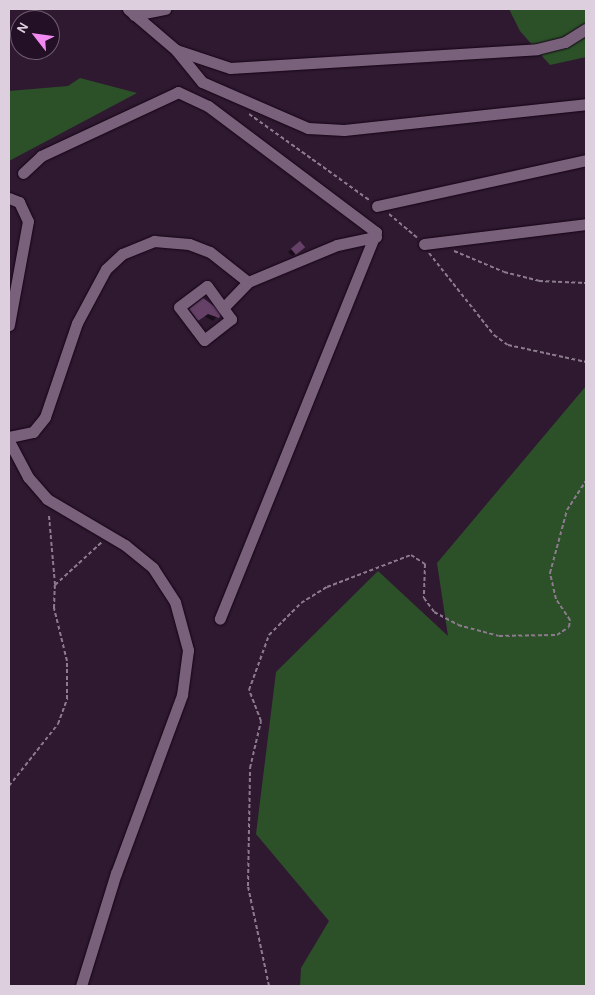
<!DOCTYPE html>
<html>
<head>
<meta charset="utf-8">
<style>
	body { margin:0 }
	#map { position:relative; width:595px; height:995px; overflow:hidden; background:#2e1930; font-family:"Alegreya Sans",sans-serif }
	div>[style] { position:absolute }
	.forest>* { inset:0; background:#2c5129 }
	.shadow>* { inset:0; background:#0007 }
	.building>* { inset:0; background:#654168; transform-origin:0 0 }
	.path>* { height:2px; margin-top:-1px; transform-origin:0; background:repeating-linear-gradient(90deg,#8c7b8d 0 4px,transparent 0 6.5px) }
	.roads { filter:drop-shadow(0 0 1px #160417) drop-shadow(0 0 1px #160417) }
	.minor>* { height:11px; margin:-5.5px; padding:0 5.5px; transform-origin:5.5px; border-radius:5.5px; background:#7a617b }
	span { translate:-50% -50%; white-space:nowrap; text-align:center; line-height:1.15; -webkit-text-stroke:5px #241026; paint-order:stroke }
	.frame { position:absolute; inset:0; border:10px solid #ddcfdd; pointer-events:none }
	.north { position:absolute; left:10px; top:10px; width:50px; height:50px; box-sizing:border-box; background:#241026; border:1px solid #6e5c6f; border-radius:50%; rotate:300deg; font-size:14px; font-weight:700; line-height:20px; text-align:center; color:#ddcfdd }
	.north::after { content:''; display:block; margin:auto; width:18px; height:22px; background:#f38af2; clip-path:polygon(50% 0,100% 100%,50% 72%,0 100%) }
</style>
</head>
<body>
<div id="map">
	<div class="forest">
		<div style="clip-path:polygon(509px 9px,586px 9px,586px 57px,550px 65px,520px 31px)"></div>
		<div style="clip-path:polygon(80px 78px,137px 93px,9px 161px,9px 91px,68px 86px)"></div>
		<div style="clip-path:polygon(586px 386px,586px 986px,300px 986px,301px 968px,329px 921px,256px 834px,276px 672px,378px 571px,448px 636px,437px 563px)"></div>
	</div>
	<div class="shadow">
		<div style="clip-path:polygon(300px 242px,301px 249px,292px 256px,288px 252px)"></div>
		<div style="clip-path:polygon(203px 300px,220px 312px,213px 321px,204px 316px,196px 323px,188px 313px)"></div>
	</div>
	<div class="building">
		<div style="left:300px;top:241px;width:8px;height:12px;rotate:50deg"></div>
		<div style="clip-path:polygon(203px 298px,222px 312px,219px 318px,208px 314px,198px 321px,189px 309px)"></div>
	</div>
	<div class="path">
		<div style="left:249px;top:114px;width:148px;rotate:35.6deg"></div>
		<div style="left:389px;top:214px;width:38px;rotate:40deg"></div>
		<div style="left:454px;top:251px;width:54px;rotate:22.8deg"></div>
		<div style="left:504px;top:272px;width:36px;rotate:14deg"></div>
		<div style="left:539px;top:281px;width:47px;rotate:2.4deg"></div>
		<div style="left:429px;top:253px;width:105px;rotate:51.6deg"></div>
		<div style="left:494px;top:335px;width:17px;rotate:36deg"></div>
		<div style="left:508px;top:345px;width:80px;rotate:12.3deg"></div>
		<div style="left:49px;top:516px;width:69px;rotate:85deg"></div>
		<div style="left:9px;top:786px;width:79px;rotate:-51.7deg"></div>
		<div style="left:58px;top:724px;width:27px;rotate:-70deg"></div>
		<div style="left:67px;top:699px;width:38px;rotate:-90deg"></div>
		<div style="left:67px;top:661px;width:55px;rotate:-103.8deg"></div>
		<div style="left:54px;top:608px;width:23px;rotate:-88deg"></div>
		<div style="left:55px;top:585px;width:64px;rotate:-42.5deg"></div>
		<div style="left:269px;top:986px;width:102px;rotate:-101.9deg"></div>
		<div style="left:248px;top:886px;width:118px;rotate:-89deg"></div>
		<div style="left:250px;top:768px;width:48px;rotate:-76.8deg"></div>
		<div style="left:261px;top:721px;width:33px;rotate:-111deg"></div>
		<div style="left:249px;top:690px;width:59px;rotate:-70deg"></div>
		<div style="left:269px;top:635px;width:45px;rotate:-45deg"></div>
		<div style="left:301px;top:603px;width:31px;rotate:-32deg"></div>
		<div style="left:327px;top:587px;width:90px;rotate:-20.9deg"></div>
		<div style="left:411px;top:555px;width:17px;rotate:33deg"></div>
		<div style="left:425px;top:564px;width:34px;rotate:92deg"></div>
		<div style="left:424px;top:598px;width:17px;rotate:54deg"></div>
		<div style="left:434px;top:612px;width:27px;rotate:28deg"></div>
		<div style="left:458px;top:625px;width:42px;rotate:15deg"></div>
		<div style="left:499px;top:636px;width:58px;rotate:-1deg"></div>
		<div style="left:557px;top:635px;width:14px;rotate:-34deg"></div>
		<div style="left:569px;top:627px;width:7px;rotate:-82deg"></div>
		<div style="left:570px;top:620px;width:25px;rotate:-124deg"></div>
		<div style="left:556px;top:599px;width:27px;rotate:-103deg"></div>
		<div style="left:550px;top:573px;width:65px;rotate:-74.9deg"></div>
		<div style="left:567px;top:510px;width:35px;rotate:-57deg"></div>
	</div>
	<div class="roads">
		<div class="minor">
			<div style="left:128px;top:9px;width:63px;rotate:40.5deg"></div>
			<div style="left:176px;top:50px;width:57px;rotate:18.4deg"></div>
			<div style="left:230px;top:68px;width:308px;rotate:-3.5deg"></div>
			<div style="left:537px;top:49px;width:29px;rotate:-14deg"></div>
			<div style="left:565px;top:42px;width:25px;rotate:-32deg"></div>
			<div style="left:134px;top:15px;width:32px;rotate:-11deg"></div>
			<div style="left:176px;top:50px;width:41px;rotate:50.9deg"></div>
			<div style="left:202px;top:82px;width:116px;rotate:23.5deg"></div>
			<div style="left:308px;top:128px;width:36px;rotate:3deg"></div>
			<div style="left:344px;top:130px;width:243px;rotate:-6.1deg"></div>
			<div style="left:23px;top:173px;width:25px;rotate:-43deg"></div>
			<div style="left:41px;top:156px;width:151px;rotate:-25deg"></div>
			<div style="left:178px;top:92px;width:33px;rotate:25deg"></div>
			<div style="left:208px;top:106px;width:210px;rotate:36.9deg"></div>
			<div style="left:376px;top:232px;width:417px;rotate:112deg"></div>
			<div style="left:9px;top:198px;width:11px;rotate:22deg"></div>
			<div style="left:19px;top:202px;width:21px;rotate:65deg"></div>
			<div style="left:28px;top:221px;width:106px;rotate:100.4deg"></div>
			<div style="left:377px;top:206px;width:214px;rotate:-12.4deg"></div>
			<div style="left:424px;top:244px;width:163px;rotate:-7deg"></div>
			<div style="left:207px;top:286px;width:41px;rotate:54deg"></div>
			<div style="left:231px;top:319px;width:34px;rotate:142deg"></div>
			<div style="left:204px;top:340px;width:41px;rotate:-127.1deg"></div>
			<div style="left:179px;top:307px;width:35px;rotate:-37deg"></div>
			<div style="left:223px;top:308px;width:36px;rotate:-46deg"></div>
			<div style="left:248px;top:282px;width:96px;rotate:-22.6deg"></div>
			<div style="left:337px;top:245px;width:40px;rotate:-12deg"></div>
			<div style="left:9px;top:437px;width:25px;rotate:-12deg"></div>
			<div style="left:33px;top:432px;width:19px;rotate:-51deg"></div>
			<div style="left:45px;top:417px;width:99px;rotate:-71.2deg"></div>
			<div style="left:77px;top:323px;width:61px;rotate:-61.8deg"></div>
			<div style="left:106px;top:269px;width:22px;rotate:-43deg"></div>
			<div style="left:122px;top:254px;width:35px;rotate:-22deg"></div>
			<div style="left:154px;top:241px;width:35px;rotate:5deg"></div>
			<div style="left:189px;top:244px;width:22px;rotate:21deg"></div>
			<div style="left:210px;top:252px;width:48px;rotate:38.3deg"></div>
			<div style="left:9px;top:441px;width:41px;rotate:62.2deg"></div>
			<div style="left:28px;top:477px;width:29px;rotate:49deg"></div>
			<div style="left:47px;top:499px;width:91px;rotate:30.5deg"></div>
			<div style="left:125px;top:545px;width:36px;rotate:39deg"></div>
			<div style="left:153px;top:568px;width:40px;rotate:57.1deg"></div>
			<div style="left:175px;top:602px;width:50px;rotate:74.8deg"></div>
			<div style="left:188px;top:650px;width:45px;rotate:97.6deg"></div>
			<div style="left:182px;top:695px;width:190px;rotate:110.3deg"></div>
			<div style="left:116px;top:873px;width:118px;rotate:107.2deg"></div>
		</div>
	</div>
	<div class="frame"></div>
	<div class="north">N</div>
</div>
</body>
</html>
